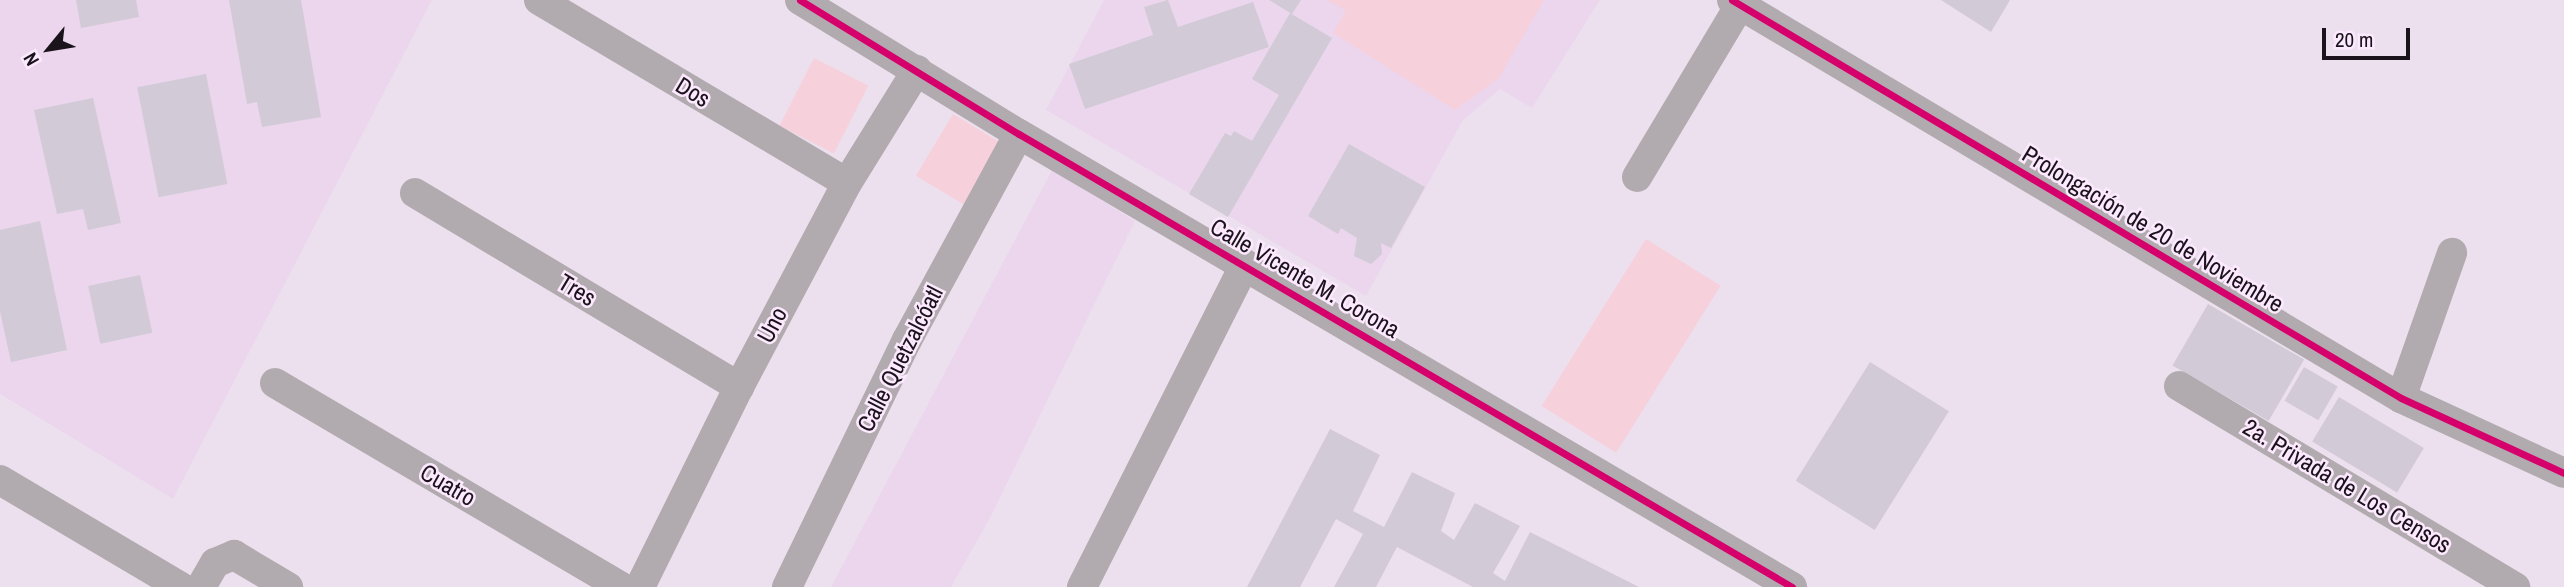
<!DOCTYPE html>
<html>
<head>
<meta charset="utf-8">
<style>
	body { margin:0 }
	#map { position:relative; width:2564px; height:587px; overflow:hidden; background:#ede0ee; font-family:"Archivo Narrow",sans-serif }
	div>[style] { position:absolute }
	.built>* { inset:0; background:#ebd6ed }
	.green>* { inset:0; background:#f6d0db; transform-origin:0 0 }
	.building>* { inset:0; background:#d2cad6; transform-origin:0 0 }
	.minor>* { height:30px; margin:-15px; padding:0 15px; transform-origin:15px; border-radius:15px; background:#b1abaf }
	.cycleway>* { height:7px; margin:-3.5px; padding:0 3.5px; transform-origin:3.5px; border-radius:3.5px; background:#d6006c }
	span { translate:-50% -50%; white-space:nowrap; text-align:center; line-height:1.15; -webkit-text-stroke:5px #fde9fe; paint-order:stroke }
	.street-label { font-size:24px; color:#1b131b }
	.north { position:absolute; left:14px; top:14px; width:70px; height:70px; -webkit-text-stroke:5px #fde9fe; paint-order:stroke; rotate:240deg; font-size:19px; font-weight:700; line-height:28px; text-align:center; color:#1b131b }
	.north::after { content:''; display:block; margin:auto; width:24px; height:32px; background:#1b131b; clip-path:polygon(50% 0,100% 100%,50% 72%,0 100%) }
	.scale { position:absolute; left:2322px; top:28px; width:88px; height:32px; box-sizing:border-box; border:4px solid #1b131b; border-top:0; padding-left:9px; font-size:21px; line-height:24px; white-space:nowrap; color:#1b131b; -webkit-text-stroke:5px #fde9fe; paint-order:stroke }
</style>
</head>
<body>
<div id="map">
	<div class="built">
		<div style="clip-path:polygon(0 0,432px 0,173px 499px,0 394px)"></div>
		<div style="clip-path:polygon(1104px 0,1600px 0,1532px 108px,1500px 89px,1463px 120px,1366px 296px,1046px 110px)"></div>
		<div style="clip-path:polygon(1052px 170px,1135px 221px,991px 516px,951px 587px,831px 587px)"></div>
	</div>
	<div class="green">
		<div style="clip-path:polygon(1327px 0,1544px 0,1499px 78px,1455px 110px,1333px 33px,1346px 11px)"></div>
		<div style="left:814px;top:58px;width:61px;height:76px;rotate:27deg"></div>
		<div style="left:953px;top:114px;width:69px;height:72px;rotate:31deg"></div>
		<div style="left:1646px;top:239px;width:88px;height:197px;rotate:32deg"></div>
	</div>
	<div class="building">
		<div style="clip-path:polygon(76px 0,136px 0,139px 17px,81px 28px)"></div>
		<div style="clip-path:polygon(229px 0,301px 0,321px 117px,262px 127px,257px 102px,247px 104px)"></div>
		<div style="clip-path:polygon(1168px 0,1178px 27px,1253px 2px,1269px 47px,1085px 109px,1069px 64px,1153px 35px,1144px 7px)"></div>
		<div style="clip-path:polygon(1269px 0,1301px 0,1292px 14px)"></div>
		<div style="clip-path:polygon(1941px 0,2010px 0,1991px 32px)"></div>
		<div style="clip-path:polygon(1290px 13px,1332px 38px,1228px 217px,1189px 194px,1225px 133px,1231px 136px,1234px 131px,1252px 141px,1279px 95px,1252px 79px)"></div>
		<div style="left:206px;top:74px;width:112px;height:70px;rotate:79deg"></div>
		<div style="clip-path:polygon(93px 98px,121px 223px,88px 230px,83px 209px,57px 214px,34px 110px)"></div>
		<div style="clip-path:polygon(1349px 144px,1425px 187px,1391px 248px,1381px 243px,1382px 254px,1371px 264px,1354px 256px,1357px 238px,1341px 228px,1338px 234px,1308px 216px)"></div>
		<div style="clip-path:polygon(40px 221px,67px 350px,11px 362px,0 311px,0 230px)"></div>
		<div style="left:140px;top:275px;width:59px;height:53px;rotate:78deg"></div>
		<div style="left:2208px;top:304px;width:111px;height:71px;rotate:30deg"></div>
		<div style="left:1870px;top:362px;width:93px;height:140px;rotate:32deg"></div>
		<div style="left:2304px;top:367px;width:39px;height:39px;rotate:30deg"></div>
		<div style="left:2339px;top:397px;width:99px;height:52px;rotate:31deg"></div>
		<div style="clip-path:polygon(1330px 429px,1380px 455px,1353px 511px,1384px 527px,1412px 472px,1455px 493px,1441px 531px,1454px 540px,1475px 503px,1520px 526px,1493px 573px,1505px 581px,1530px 532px,1639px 587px,1473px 587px,1397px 547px,1376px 587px,1334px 587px,1363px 534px,1336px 519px,1300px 587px,1247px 587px)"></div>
	</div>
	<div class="minor">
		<div style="left:539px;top:0;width:358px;rotate:30.7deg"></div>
		<div style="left:800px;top:0;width:257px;rotate:31.5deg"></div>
		<div style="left:1019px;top:134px;width:896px;rotate:30.37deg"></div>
		<div style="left:1732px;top:0;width:778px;rotate:30.75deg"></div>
		<div style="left:2401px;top:398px;width:179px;rotate:24.7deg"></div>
		<div style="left:1637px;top:177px;width:200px;rotate:-59.1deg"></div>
		<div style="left:415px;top:193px;width:378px;rotate:30.9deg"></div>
		<div style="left:275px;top:383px;width:402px;rotate:30.5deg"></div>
		<div style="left:2179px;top:386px;width:392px;rotate:30.9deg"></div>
		<div style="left:2401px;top:398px;width:154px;rotate:-70.6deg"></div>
		<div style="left:0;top:480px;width:210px;rotate:30.6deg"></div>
		<div style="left:201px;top:587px;width:28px;rotate:-60deg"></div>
		<div style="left:215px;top:563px;width:21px;rotate:-23deg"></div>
		<div style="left:234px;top:555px;width:63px;rotate:30.7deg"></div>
		<div style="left:640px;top:587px;width:223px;rotate:-63.7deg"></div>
		<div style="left:739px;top:387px;width:231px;rotate:-62.1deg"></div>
		<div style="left:847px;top:183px;width:133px;rotate:-58.2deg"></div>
		<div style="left:787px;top:587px;width:275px;rotate:-64.1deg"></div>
		<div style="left:907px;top:340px;width:234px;rotate:-61.5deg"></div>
		<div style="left:1082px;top:587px;width:362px;rotate:-63.2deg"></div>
	</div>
	<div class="cycleway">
		<div style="left:800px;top:0;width:257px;rotate:31.5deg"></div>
		<div style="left:1019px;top:134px;width:896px;rotate:30.37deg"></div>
		<div style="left:1732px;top:0;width:778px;rotate:30.75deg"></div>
		<div style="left:2401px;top:398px;width:179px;rotate:24.7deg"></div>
	</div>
	<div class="street-label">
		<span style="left:693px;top:92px;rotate:31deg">Dos</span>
		<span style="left:2153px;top:229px;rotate:31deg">Prolongación de 20 de Noviembre</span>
		<span style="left:1305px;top:278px;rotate:30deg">Calle Vicente M. Corona</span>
		<span style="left:577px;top:290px;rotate:31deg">Tres</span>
		<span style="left:772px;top:325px;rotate:-62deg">Uno</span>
		<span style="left:900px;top:359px;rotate:-63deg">Calle Quetzalcóatl</span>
		<span style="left:448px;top:485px;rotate:30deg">Cuatro</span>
		<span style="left:2347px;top:486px;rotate:31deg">2a. Privada de Los Censos</span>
	</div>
	<div class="north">N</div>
	<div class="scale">20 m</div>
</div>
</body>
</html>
